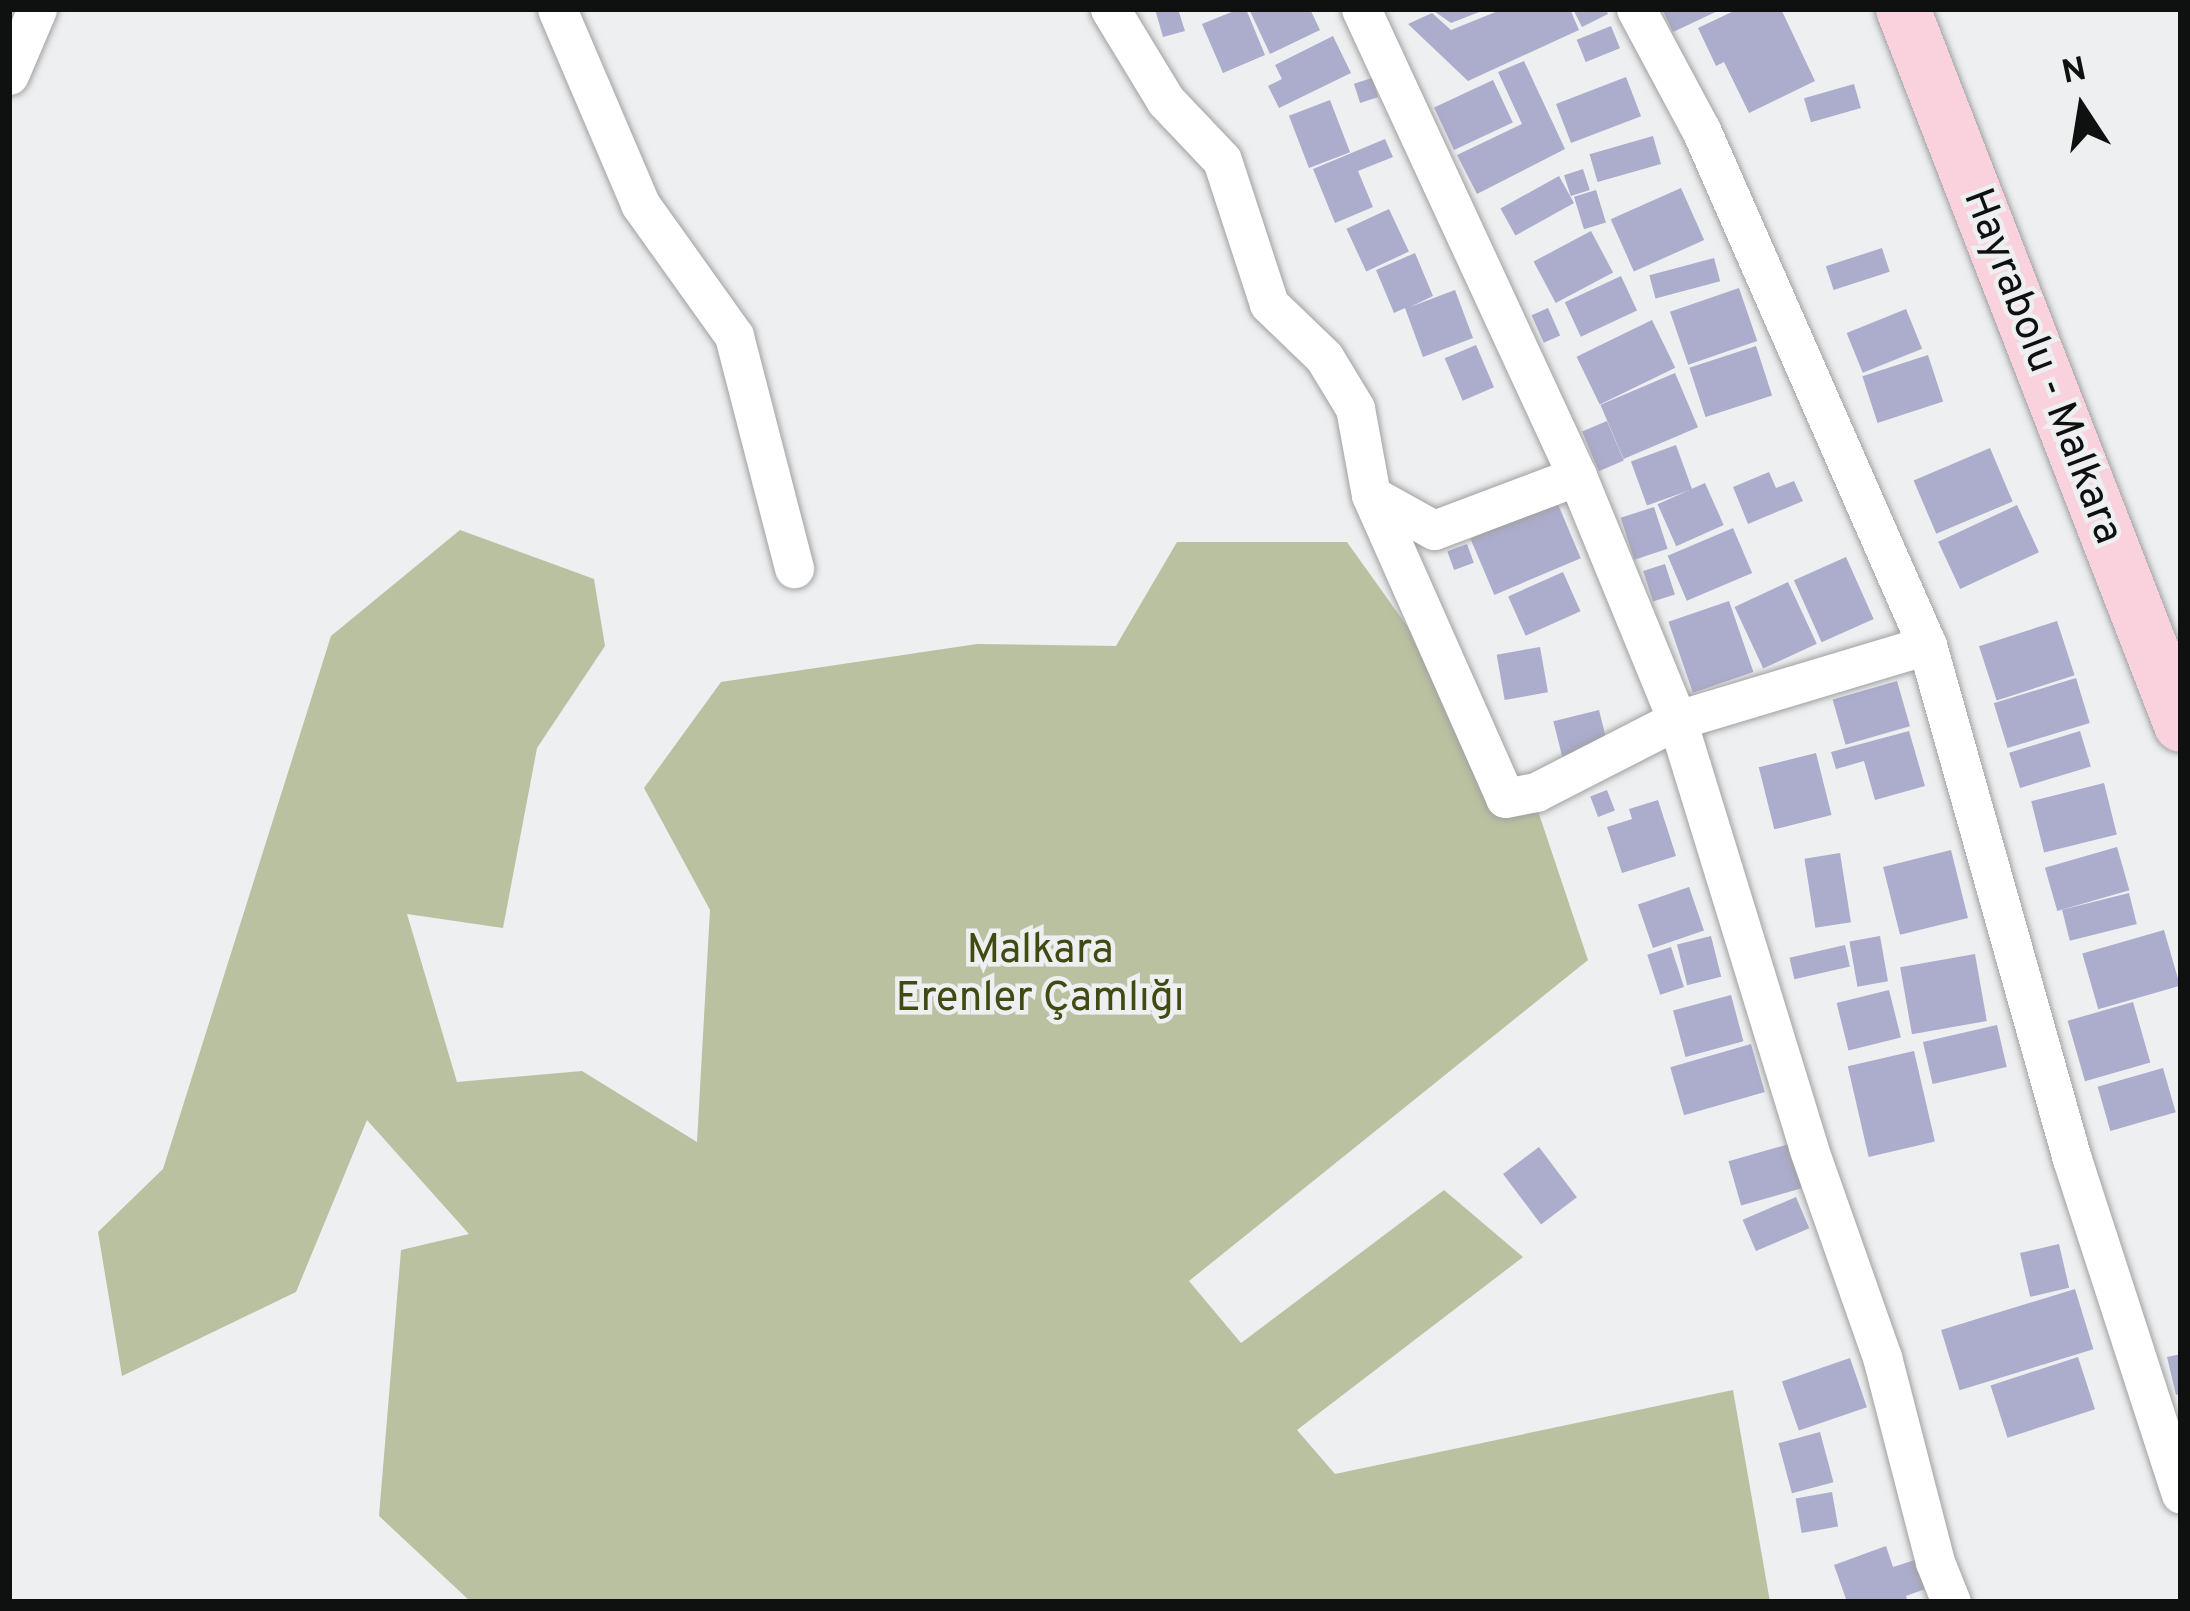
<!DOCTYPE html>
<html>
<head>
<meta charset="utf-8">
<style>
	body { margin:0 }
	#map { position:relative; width:2190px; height:1611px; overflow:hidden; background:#eeeff1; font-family:Overpass,sans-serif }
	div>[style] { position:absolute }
	.green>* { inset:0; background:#bac1a0 }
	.building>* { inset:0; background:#acaccd; transform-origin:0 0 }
	.roads { filter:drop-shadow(0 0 3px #a0a1a2) drop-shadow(0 0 3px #a0a1a2) }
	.street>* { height:39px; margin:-19.5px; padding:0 19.5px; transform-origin:19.5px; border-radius:19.5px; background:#fff }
	.secondary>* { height:54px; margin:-27px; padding:0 27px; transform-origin:27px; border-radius:27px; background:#fad2de }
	span { translate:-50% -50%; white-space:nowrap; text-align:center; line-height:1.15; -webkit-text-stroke:9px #eeeff1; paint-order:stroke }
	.street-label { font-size:42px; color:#0f1010 }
	.park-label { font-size:42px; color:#424a13 }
	.frame { position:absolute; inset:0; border:12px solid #0f1010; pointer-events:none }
	.north { position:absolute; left:2022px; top:48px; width:120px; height:120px; -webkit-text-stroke:9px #eeeff1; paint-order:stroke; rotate:348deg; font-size:33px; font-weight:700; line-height:48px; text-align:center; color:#0f1010 }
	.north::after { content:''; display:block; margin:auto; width:42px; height:54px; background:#0f1010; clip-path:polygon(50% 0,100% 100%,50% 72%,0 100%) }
</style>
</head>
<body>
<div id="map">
	<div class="green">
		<div style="clip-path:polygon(460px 530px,594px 579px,605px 646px,537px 748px,503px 928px,407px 914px,457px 1082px,582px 1071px,697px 1142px,710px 910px,644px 788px,721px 682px,977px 644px,1116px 646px,1177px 542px,1347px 542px,1537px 808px,1588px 960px,1189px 1281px,1241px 1343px,1444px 1190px,1523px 1257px,1297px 1430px,1335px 1474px,1733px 1390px,1770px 1602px,471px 1602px,379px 1516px,401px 1250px,469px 1234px,367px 1120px,296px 1292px,122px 1376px,98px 1232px,163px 1169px,331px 636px)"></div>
	</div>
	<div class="building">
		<div style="clip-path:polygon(1155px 9px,1178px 9px,1185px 31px,1163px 37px)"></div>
		<div style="clip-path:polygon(1239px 9px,1246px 9px,1265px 55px,1223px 73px,1202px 24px)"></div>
		<div style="clip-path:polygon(1249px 9px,1310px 9px,1320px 30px,1270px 54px)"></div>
		<div style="clip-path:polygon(1431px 9px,1487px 9px,1451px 23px)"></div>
		<div style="clip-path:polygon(1503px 9px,1570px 9px,1579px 30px,1468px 81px,1408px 24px,1432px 13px,1451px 30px)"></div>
		<div style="clip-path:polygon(1573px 9px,1606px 9px,1608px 14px,1582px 27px)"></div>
		<div style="clip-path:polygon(1662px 9px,1722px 9px,1673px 32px)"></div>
		<div style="clip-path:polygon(1738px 9px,1781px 9px,1815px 81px,1749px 113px,1724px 62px,1716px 66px,1698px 28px)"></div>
		<div style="left:1611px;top:26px;width:24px;height:37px;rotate:68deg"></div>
		<div style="clip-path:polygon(1333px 36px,1351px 73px,1279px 108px,1268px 86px,1282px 79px,1275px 65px)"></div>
		<div style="clip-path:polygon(1524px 61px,1565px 149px,1477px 194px,1457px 155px,1522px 124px,1498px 72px)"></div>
		<div style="left:1626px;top:77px;width:42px;height:75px;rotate:69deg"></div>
		<div style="left:1372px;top:78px;width:20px;height:19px;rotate:72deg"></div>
		<div style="left:1493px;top:80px;width:47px;height:65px;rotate:65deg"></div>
		<div style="left:1854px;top:84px;width:25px;height:52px;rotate:74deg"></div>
		<div style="left:1330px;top:100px;width:56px;height:44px;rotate:69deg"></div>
		<div style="left:1653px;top:136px;width:29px;height:66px;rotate:74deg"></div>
		<div style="clip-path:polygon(1385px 139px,1393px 157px,1358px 171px,1373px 207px,1335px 223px,1313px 169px)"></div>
		<div style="left:1583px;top:169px;width:22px;height:20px;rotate:72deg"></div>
		<div style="left:1559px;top:176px;width:31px;height:67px;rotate:61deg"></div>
		<div style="left:1681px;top:188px;width:57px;height:77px;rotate:66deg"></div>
		<div style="left:1596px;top:190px;width:34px;height:23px;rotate:73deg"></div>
		<div style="left:1389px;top:209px;width:47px;height:47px;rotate:65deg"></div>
		<div style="left:1591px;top:231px;width:47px;height:65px;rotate:62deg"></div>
		<div style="left:1882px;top:248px;width:25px;height:59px;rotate:72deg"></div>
		<div style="clip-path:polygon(1415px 253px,1433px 296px,1410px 307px,1455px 290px,1473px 338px,1423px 357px,1405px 308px,1394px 313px,1376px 270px)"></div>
		<div style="left:1714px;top:258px;width:24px;height:67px;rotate:75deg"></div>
		<div style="left:1621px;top:276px;width:38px;height:62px;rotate:65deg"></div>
		<div style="left:1739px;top:288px;width:56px;height:73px;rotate:71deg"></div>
		<div style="left:1548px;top:308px;width:30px;height:18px;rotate:66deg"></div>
		<div style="left:1906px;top:309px;width:43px;height:64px;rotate:68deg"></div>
		<div style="left:1652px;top:320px;width:53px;height:84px;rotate:64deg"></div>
		<div style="left:1476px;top:345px;width:46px;height:34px;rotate:67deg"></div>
		<div style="left:1756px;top:346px;width:52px;height:70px;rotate:72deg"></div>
		<div style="left:1928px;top:355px;width:49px;height:69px;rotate:72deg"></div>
		<div style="left:1675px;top:373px;width:59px;height:81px;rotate:67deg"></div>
		<div style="left:1607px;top:421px;width:43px;height:27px;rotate:67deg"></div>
		<div style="left:1676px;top:445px;width:47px;height:48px;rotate:70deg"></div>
		<div style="left:1990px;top:448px;width:58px;height:83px;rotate:67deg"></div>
		<div style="clip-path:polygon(1769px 472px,1776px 488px,1794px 481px,1803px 501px,1748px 524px,1733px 487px)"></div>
		<div style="left:1705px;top:483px;width:46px;height:52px;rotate:66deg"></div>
		<div style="left:1557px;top:502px;width:61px;height:94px;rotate:67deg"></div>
		<div style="left:2017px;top:505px;width:52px;height:87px;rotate:65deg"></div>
		<div style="left:1654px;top:507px;width:44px;height:35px;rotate:72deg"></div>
		<div style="left:1733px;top:528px;width:49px;height:71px;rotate:67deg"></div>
		<div style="left:1467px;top:544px;width:20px;height:21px;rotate:70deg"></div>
		<div style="left:1846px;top:557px;width:68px;height:57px;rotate:66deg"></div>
		<div style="left:1665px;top:564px;width:32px;height:23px;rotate:72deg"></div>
		<div style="left:1563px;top:572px;width:43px;height:60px;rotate:66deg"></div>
		<div style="left:1788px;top:582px;width:68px;height:59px;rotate:65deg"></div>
		<div style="left:1729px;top:601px;width:75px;height:64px;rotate:71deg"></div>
		<div style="left:2057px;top:621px;width:57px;height:82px;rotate:72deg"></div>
		<div style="left:1540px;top:647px;width:46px;height:44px;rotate:80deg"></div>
		<div style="left:2076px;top:678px;width:47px;height:86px;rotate:73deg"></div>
		<div style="left:1897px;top:681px;width:47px;height:67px;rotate:74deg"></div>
		<div style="left:1599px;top:710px;width:36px;height:47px;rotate:76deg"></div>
		<div style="clip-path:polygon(1909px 731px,1925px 786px,1875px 800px,1864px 761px,1836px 769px,1831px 752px)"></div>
		<div style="left:2080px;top:731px;width:37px;height:74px;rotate:73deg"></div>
		<div style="left:1816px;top:753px;width:64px;height:59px;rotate:76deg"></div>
		<div style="left:2104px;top:783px;width:53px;height:75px;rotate:76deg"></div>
		<div style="left:1607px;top:790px;width:22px;height:18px;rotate:69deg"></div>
		<div style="clip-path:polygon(1658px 800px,1676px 856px,1622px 873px,1607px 827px,1632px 819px,1629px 809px)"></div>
		<div style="left:2117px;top:847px;width:45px;height:75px;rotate:74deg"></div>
		<div style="left:1951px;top:850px;width:70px;height:70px;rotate:76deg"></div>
		<div style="left:1840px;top:853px;width:70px;height:36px;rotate:81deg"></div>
		<div style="left:1689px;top:887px;width:46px;height:54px;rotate:71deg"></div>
		<div style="left:2129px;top:893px;width:32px;height:69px;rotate:76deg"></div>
		<div style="left:2164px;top:930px;width:58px;height:85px;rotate:74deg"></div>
		<div style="left:1711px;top:936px;width:42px;height:35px;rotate:76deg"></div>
		<div style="left:1880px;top:936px;width:46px;height:31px;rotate:80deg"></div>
		<div style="left:1845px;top:945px;width:22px;height:57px;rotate:77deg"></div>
		<div style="left:1671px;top:947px;width:42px;height:25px;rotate:72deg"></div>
		<div style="left:1975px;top:954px;width:68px;height:76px;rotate:80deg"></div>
		<div style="left:1889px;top:990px;width:49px;height:54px;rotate:76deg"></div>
		<div style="left:1731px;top:995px;width:48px;height:60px;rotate:75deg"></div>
		<div style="left:2133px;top:1002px;width:63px;height:68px;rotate:74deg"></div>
		<div style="left:1997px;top:1025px;width:43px;height:76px;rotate:77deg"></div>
		<div style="left:1751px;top:1044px;width:50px;height:84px;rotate:74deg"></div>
		<div style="left:1914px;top:1051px;width:93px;height:68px;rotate:77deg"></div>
		<div style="left:2163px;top:1068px;width:46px;height:68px;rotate:74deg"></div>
		<div style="left:1789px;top:1144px;width:46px;height:63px;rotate:74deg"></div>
		<div style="left:1539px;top:1147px;width:63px;height:45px;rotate:53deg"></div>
		<div style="left:1796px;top:1197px;width:34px;height:58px;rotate:67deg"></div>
		<div style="left:2059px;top:1244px;width:45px;height:40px;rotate:77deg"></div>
		<div style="left:2075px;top:1289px;width:63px;height:140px;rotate:73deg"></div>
		<div style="clip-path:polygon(2181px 1354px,2181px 1393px,2176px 1395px,2167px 1357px)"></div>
		<div style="left:2078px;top:1357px;width:55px;height:92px;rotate:72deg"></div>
		<div style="left:1850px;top:1358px;width:52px;height:72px;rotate:71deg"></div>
		<div style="left:1820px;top:1432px;width:52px;height:43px;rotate:75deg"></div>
		<div style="left:1832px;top:1492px;width:35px;height:37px;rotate:80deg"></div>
		<div style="clip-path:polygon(1886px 1546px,1893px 1567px,1918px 1559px,1928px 1588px,1906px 1596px,1908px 1602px,1847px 1602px,1834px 1565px)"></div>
	</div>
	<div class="roads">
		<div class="street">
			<div style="left:557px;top:9px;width:212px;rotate:66.9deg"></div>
			<div style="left:640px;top:204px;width:162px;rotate:54.5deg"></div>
			<div style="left:734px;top:336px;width:240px;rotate:75.5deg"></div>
			<div style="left:1110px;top:9px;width:108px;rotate:58.7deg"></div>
			<div style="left:1166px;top:101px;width:81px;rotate:46.5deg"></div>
			<div style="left:1222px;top:160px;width:151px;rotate:71.9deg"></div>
			<div style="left:1269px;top:304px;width:76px;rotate:43.9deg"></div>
			<div style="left:1324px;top:357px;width:60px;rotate:58.7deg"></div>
			<div style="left:1355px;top:408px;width:88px;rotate:79.6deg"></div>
			<div style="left:1371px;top:495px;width:72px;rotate:29.1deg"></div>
			<div style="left:1434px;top:530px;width:153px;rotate:-20.7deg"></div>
			<div style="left:1361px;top:9px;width:515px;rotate:65.18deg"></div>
			<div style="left:1577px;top:476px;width:264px;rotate:67.7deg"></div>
			<div style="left:1677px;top:720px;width:447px;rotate:72.9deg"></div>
			<div style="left:1808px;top:1147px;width:223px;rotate:70.6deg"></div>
			<div style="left:1882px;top:1357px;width:212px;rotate:75.5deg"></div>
			<div style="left:1935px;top:1562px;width:43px;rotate:68.2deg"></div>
			<div style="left:1636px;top:9px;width:137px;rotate:61.8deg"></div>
			<div style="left:1701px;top:130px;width:562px;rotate:66.31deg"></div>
			<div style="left:1927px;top:645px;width:534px;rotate:74.25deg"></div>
			<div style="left:2072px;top:1159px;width:352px;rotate:72deg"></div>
			<div style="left:9px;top:75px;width:72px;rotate:-67deg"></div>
			<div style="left:1371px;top:495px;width:331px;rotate:66.1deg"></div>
			<div style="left:1505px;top:798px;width:32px;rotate:-11deg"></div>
			<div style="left:1536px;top:792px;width:158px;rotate:-27.1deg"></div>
			<div style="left:1677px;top:720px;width:261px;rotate:-16.7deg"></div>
		</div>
		<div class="secondary">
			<div style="left:1903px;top:9px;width:768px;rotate:68.78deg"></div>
		</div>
	</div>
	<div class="street-label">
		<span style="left:2041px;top:367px;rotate:69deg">Hayrabolu - Malkara</span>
	</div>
	<div class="park-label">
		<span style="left:1040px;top:976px">Malkara<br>Erenler Çamlığı</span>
	</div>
	<div class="frame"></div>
	<div class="north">N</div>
</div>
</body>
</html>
